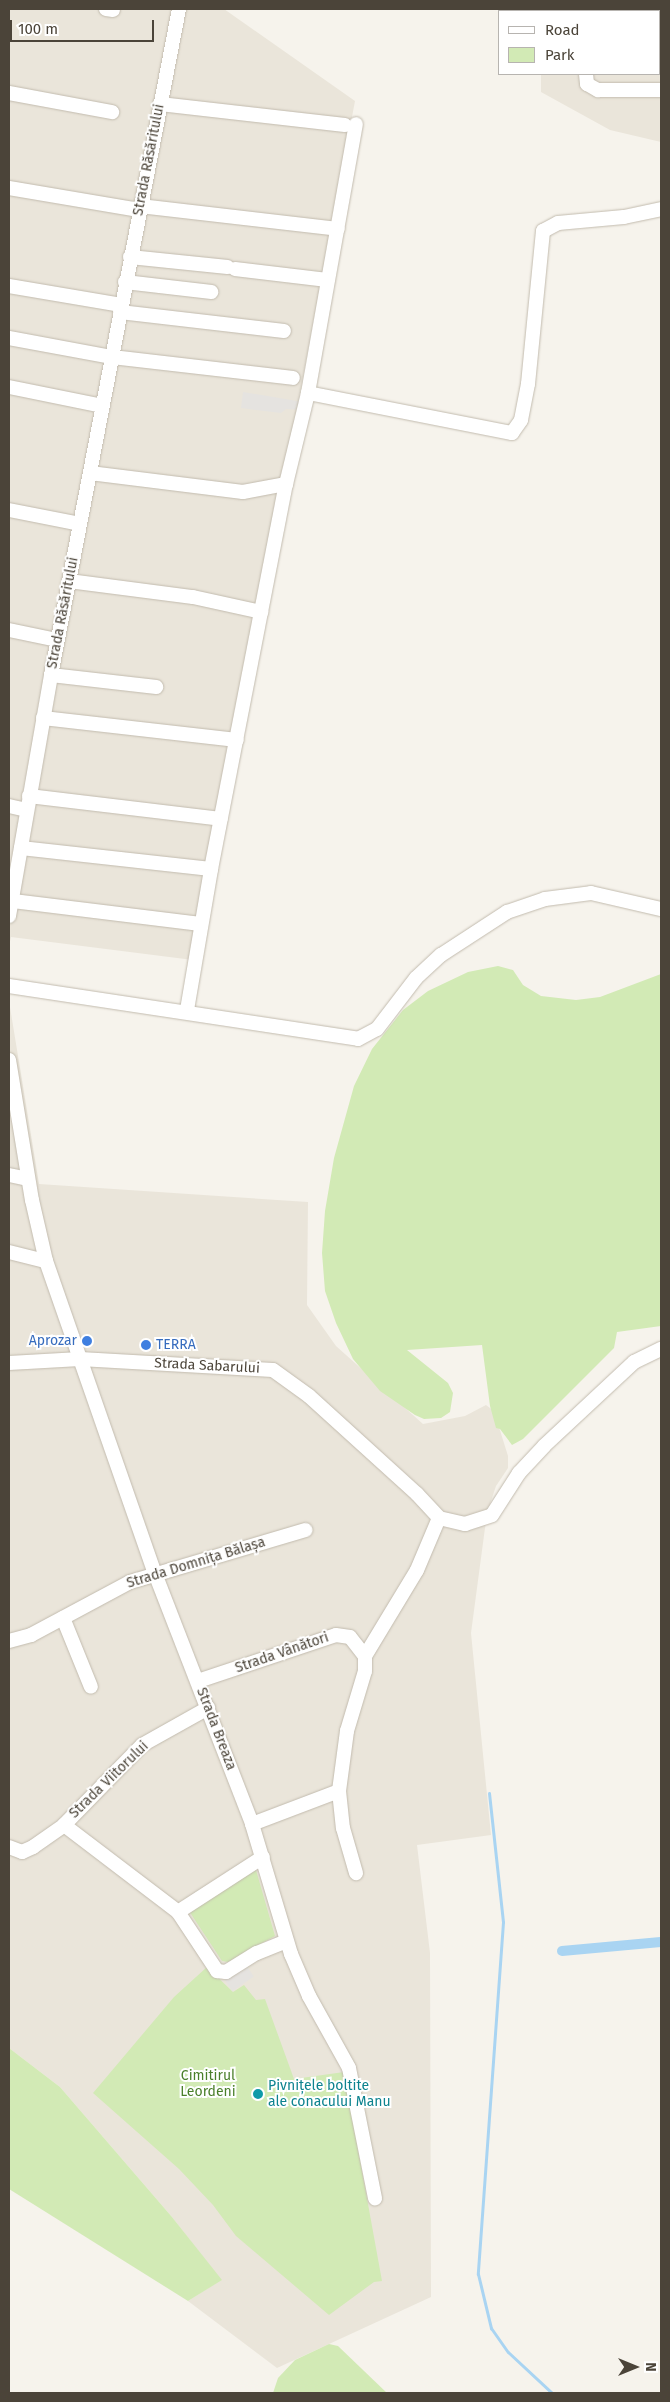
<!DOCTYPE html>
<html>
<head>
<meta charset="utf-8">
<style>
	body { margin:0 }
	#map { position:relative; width:670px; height:2402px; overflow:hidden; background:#f6f3ec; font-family:"Fira Sans",sans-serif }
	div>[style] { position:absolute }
	.residential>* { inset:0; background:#eae5da }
	.green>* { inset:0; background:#d2eab5 }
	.parking>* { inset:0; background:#e5e3e0; transform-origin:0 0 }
	.stream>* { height:3px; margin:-1.5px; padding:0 1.5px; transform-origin:1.5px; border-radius:1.5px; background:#a9d4f2 }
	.canal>* { height:10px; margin:-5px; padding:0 5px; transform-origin:5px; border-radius:5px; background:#a9d4f2 }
	.roads { filter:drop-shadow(0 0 1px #c2bbae) drop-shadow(0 0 1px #c2bbae) }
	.minor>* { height:14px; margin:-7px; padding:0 7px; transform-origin:7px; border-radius:7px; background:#fff }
	.dots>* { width:14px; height:14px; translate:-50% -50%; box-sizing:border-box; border:2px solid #fff; border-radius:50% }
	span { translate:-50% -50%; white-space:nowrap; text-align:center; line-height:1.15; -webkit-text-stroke:4px #fff; paint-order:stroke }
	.street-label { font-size:14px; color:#4b4439 }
	.shop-label { font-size:14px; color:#366cbe }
	.right { translate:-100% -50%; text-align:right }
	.left { translate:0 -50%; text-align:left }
	.park-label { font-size:14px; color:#4a7f2a }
	.culture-label { font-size:14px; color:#0d838f }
	.frame { position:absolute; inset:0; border:10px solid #4b4439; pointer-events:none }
	.legend { position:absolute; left:498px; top:10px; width:162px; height:65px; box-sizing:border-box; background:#fff; border:1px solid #b7b4b0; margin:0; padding:6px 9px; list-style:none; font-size:15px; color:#4b4439 }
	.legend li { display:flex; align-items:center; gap:10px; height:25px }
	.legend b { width:25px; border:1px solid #b7b4b0 }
	.north { position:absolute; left:610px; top:2342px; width:50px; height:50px; -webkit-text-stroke:4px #fff; paint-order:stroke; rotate:90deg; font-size:14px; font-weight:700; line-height:20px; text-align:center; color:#4b4439 }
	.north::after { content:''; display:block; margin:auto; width:18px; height:22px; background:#4b4439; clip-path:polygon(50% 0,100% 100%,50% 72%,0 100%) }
	.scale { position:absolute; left:10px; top:20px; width:144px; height:22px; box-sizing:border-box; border:2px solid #4b4439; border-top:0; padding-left:6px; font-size:15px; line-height:18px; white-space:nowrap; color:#4b4439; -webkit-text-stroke:4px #fff; paint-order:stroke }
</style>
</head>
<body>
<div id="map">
	<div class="residential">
		<div style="clip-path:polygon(9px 9px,224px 9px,355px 101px,193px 960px,11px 937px,9px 946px)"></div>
		<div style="clip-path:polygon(540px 9px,661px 9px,661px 142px,610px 130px,541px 92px,541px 74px,659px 74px,659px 11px)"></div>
		<div style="clip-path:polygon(9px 1001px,39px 1184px,308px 1202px,307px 1305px,336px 1346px,423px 1424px,465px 1416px,486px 1405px,494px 1411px,508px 1456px,508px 1468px,496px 1486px,487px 1513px,471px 1633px,491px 1835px,417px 1845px,430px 1953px,431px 2297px,277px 2368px,188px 2301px,221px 2280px,172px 2217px,60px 2087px,9px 2048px)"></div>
	</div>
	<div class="green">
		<div style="clip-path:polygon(498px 966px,513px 970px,523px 985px,541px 996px,576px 1000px,600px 997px,661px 974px,661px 1326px,617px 1332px,614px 1348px,523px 1439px,512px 1445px,500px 1429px,496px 1428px,490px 1406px,482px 1345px,407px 1350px,448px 1383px,453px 1393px,450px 1412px,441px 1418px,424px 1419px,415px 1415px,380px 1391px,353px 1359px,336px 1323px,325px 1291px,322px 1253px,325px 1211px,334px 1158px,354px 1086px,372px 1049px,403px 1010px,428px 991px,468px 972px)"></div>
		<div style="clip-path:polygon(256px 1870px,275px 1936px,228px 1962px,222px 1961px,189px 1911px)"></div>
		<div style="clip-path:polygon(207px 1967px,233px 1992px,244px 1985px,256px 2000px,265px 1999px,294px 2079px,344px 2072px,382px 2281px,374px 2282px,329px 2315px,236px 2236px,213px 2205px,179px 2169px,93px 2093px,174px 1997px)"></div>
		<div style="clip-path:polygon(9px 2048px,60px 2087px,172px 2217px,222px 2280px,188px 2301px,9px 2189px)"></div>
		<div style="clip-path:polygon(329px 2344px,338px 2346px,387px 2393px,273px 2393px,278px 2378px,295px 2360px)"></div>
	</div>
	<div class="parking">
		<div style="clip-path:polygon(243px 392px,303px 402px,301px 410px,286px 409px,281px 413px,241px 408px)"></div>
		<div style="left:246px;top:1965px;width:14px;height:26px;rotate:56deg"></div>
	</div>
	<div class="stream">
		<div style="left:489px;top:1793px;width:130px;rotate:83.8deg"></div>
		<div style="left:503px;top:1922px;width:353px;rotate:94.1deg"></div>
		<div style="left:478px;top:2274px;width:56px;rotate:76.5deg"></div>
		<div style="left:491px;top:2328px;width:29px;rotate:55deg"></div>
		<div style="left:508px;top:2352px;width:60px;rotate:43deg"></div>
	</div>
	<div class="canal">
		<div style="left:562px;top:1951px;width:99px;rotate:-5.2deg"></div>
	</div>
	<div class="roads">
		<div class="minor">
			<div style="left:106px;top:9px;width:7px;rotate:8deg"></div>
			<div style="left:586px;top:11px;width:75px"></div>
			<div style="left:586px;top:74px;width:10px;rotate:84deg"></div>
			<div style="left:587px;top:84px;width:13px;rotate:29deg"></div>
			<div style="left:598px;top:90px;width:63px"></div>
			<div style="left:9px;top:93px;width:105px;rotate:10.5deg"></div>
			<div style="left:160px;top:104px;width:186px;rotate:6.5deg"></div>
			<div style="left:9px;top:188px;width:132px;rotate:9.6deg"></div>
			<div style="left:140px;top:206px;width:199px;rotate:6.6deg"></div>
			<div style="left:130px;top:257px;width:98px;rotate:5.9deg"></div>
			<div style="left:235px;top:269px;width:93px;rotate:6.8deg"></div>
			<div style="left:125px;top:282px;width:87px;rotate:6.6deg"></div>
			<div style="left:9px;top:286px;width:114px;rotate:9.6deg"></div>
			<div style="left:120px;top:312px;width:165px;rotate:6.6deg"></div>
			<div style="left:9px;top:338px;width:105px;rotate:10.5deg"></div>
			<div style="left:112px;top:357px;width:182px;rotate:6.6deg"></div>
			<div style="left:9px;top:387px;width:95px;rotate:11.5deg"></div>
			<div style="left:308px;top:393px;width:208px;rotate:11.1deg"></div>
			<div style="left:512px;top:433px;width:16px;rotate:-55deg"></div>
			<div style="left:521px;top:420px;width:37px;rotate:-79deg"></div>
			<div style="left:528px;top:384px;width:154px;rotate:-84.4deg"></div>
			<div style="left:543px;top:231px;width:17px;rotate:-28deg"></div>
			<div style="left:558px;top:223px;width:66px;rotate:-5.2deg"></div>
			<div style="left:624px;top:217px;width:38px;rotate:-12deg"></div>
			<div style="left:90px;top:473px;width:154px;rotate:7.1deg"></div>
			<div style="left:243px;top:492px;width:44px;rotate:-10.5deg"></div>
			<div style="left:9px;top:510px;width:72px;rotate:11.2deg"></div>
			<div style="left:69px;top:581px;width:125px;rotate:7.4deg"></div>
			<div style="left:193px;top:597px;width:70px;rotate:12.4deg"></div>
			<div style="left:9px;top:630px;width:49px;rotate:11.8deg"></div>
			<div style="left:51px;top:675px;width:106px;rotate:6.5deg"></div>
			<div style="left:43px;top:718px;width:195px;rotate:6.5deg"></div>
			<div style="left:29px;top:796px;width:193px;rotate:6.8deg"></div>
			<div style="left:9px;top:806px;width:18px;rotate:13deg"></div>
			<div style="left:21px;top:848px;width:191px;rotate:6.3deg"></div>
			<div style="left:13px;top:901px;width:189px;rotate:7deg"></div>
			<div style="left:9px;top:916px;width:245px;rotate:-80.1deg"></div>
			<div style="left:51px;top:675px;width:678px;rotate:-79.12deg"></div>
			<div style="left:9px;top:986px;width:353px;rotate:8.6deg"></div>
			<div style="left:358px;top:1039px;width:21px;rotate:-28deg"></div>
			<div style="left:377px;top:1029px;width:64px;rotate:-52.6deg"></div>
			<div style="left:416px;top:978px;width:34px;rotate:-43deg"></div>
			<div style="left:441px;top:955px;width:79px;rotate:-33.1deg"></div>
			<div style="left:507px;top:912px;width:40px;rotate:-18.9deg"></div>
			<div style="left:545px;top:899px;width:46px;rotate:-7.4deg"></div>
			<div style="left:591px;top:893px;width:72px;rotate:12.9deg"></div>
			<div style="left:187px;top:1010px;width:143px;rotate:-80.3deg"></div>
			<div style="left:211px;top:869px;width:392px;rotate:-79deg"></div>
			<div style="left:286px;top:484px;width:94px;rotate:-76.4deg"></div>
			<div style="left:308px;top:393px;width:273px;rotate:-79.9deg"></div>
			<div style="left:9px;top:1060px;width:142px;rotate:80.7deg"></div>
			<div style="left:32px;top:1200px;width:63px;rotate:77.1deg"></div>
			<div style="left:46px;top:1261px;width:334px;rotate:70.8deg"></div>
			<div style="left:156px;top:1576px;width:266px;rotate:68.8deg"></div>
			<div style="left:252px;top:1824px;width:136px;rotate:73.3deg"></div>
			<div style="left:291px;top:1954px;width:46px;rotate:66.8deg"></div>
			<div style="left:309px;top:1996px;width:82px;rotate:60.9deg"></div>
			<div style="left:349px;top:2068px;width:133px;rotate:78.7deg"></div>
			<div style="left:9px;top:1175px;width:19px;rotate:12deg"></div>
			<div style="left:9px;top:1252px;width:38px;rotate:14deg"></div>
			<div style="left:9px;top:1363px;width:71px;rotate:-3.2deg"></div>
			<div style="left:80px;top:1359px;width:193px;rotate:3.3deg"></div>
			<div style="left:273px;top:1370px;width:44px;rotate:35.8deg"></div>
			<div style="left:309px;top:1396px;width:146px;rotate:42.2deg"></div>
			<div style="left:417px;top:1494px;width:33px;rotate:47deg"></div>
			<div style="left:439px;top:1518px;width:27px;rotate:13deg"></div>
			<div style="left:465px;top:1524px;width:28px;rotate:-18deg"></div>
			<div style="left:492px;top:1515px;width:50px;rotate:-57.3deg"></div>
			<div style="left:519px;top:1473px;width:37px;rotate:-47deg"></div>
			<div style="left:544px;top:1446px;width:123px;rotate:-43deg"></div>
			<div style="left:634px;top:1362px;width:30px;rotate:-26deg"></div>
			<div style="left:63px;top:1618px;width:74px;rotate:67.9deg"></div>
			<div style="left:9px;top:1641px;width:23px;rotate:-15deg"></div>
			<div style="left:31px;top:1635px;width:112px;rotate:-28.2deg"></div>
			<div style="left:130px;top:1582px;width:183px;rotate:-16.5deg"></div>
			<div style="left:365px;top:1656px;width:100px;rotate:-58.8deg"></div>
			<div style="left:417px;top:1570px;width:56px;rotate:-67.1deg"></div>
			<div style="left:198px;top:1681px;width:145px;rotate:-18.4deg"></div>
			<div style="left:336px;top:1635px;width:14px;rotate:8deg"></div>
			<div style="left:350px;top:1637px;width:24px;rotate:52deg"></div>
			<div style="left:365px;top:1656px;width:15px;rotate:90deg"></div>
			<div style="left:365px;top:1671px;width:63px;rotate:106.7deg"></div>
			<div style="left:347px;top:1731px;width:61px;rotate:97.6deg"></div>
			<div style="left:339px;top:1791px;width:93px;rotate:159.2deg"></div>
			<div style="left:339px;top:1791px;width:37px;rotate:84deg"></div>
			<div style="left:343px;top:1828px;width:47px;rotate:73.9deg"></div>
			<div style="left:64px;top:1825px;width:143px;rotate:37.3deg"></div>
			<div style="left:178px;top:1912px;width:71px;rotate:56.5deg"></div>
			<div style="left:217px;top:1971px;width:9px;rotate:6deg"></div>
			<div style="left:226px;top:1972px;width:36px;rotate:-32deg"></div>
			<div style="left:257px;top:1953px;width:32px;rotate:-22deg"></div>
			<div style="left:9px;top:1847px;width:14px;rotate:21deg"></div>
			<div style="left:22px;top:1852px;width:12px;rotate:-24deg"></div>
			<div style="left:33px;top:1847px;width:38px;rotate:-35deg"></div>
			<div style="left:64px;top:1825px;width:112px;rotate:-45.7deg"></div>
			<div style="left:142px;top:1745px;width:76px;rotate:-29.3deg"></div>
			<div style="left:178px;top:1912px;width:101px;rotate:-32.9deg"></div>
		</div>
	</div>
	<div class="dots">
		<div style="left:87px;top:1341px;background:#3f7fe0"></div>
		<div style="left:146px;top:1345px;background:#3f7fe0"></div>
		<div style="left:258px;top:2094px;background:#0f9aa8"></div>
	</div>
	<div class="street-label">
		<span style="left:149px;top:160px;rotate:-79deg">Strada Răsăritului</span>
		<span style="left:63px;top:613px;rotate:-79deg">Strada Răsăritului</span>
		<span style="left:207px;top:1366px;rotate:3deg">Strada Sabarului</span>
		<span style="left:196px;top:1563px;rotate:-17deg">Strada Domnița Bălașa</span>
		<span style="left:282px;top:1653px;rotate:-19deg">Strada Vânători</span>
		<span style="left:216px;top:1729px;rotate:69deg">Strada Breaza</span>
		<span style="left:109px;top:1780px;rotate:-44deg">Strada Viitorului</span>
	</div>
	<div class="shop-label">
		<span class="right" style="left:77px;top:1341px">Aprozar</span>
		<span class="left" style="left:156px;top:1345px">TERRA</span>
	</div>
	<div class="park-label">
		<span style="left:208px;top:2084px">Cimitirul<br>Leordeni</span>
	</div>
	<div class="culture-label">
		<span class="left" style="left:268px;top:2094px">Pivnițele boltite<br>ale conacului Manu</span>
	</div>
	<div class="frame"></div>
	<ul class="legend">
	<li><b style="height:6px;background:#fff"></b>Road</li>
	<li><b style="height:14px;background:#d2eab5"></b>Park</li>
	</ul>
	<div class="north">N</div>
	<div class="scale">100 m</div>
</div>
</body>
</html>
